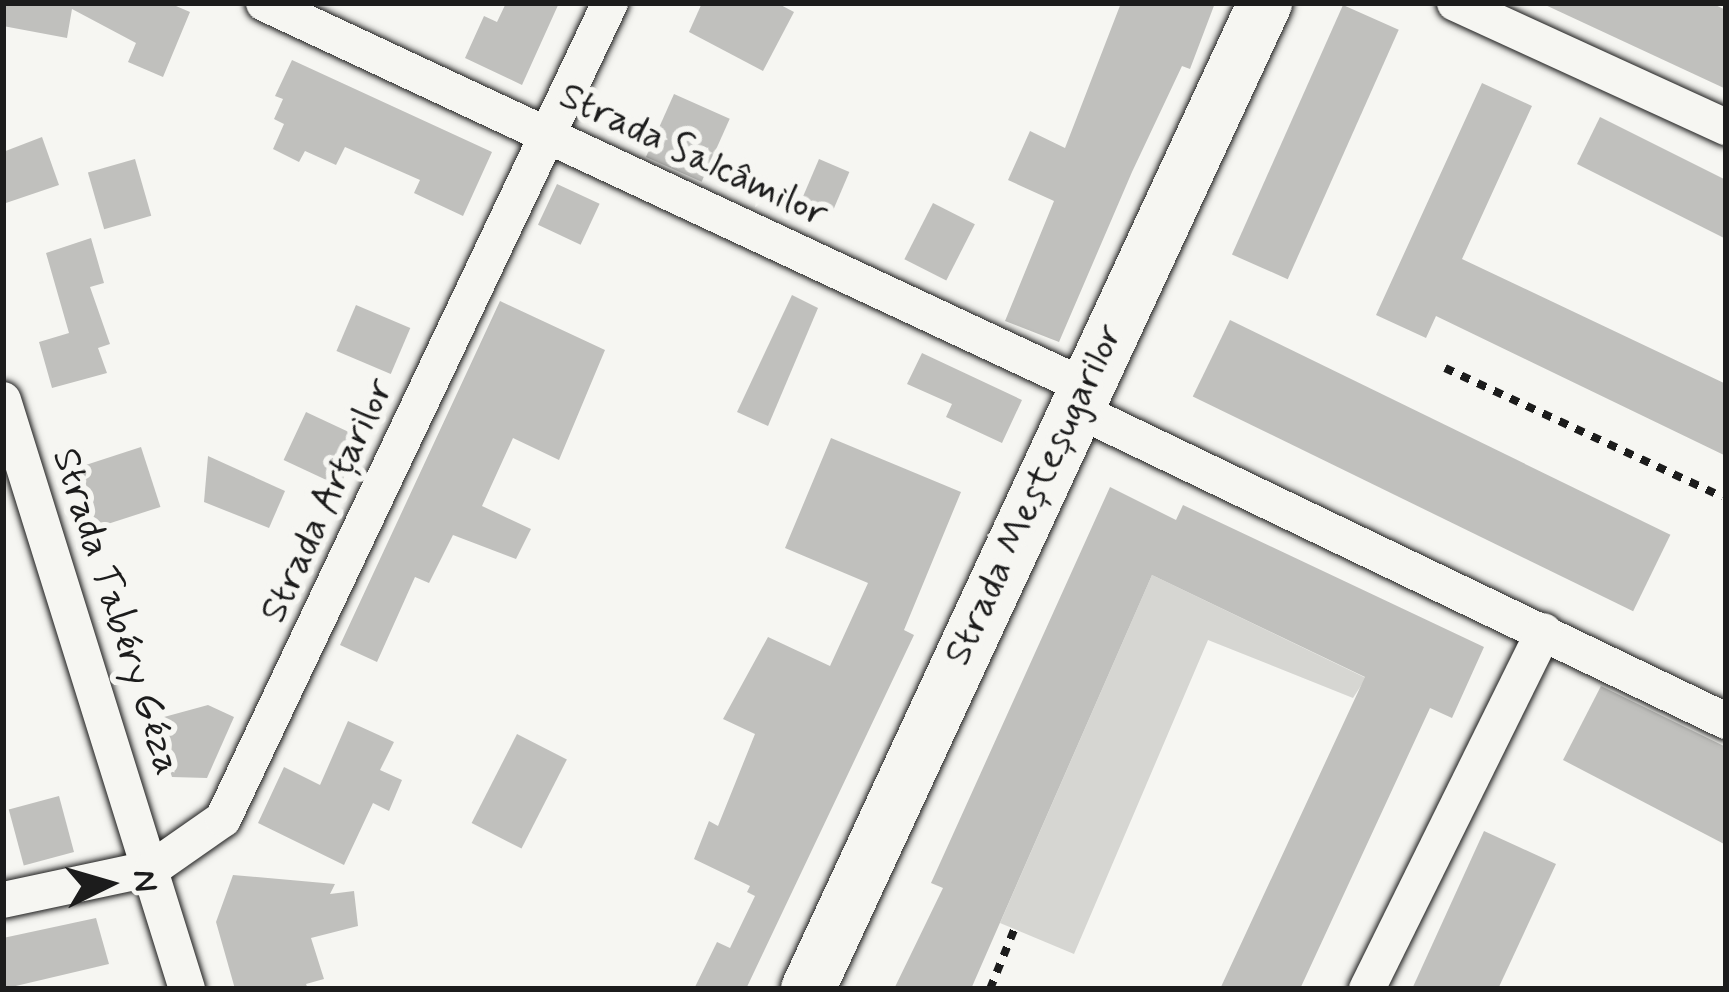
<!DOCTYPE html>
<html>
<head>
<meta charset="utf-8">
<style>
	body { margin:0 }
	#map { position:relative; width:1729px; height:992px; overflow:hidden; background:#f6f6f2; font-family:Mynerve,sans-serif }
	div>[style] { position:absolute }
	.green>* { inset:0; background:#d6d6d2 }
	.building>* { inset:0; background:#c0c0bd; transform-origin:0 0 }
	.path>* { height:8px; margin-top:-4px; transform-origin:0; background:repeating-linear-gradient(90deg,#1c1c1c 0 9px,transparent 0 18px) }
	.roads { filter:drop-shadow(0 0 3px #1c1c1c) drop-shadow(0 0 3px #1c1c1c) }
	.minor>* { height:36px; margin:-18px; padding:0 18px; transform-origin:18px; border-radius:18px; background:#f6f6f2 }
	.secondary>* { height:54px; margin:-27px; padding:0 27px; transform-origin:27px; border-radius:27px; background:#f6f6f2 }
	span { translate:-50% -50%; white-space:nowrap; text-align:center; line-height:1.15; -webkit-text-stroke:12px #f6f6f2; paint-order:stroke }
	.street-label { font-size:39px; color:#1c1c1c }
	.frame { position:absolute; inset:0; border:6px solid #1c1c1c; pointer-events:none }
	.north { position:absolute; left:48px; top:824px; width:120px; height:120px; -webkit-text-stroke:9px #f6f6f2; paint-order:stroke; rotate:85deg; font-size:33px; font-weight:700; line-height:48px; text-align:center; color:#1c1c1c }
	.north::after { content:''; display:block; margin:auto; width:42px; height:54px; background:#1c1c1c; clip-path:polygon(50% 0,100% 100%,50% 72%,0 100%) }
</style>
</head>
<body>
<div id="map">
	<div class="green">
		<div style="clip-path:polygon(1152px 575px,1366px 678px,1353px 698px,1208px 640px,1074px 954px,1000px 923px)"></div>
	</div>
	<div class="building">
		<div style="clip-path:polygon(3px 3px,169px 3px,190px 12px,163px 77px,128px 62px,136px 43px,72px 9px,67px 38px,3px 26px)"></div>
		<div style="clip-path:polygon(506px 3px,559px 3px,522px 85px,465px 58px,484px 16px,497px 22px)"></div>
		<div style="clip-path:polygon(702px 3px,777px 3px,794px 12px,763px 71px,689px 32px)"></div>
		<div style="clip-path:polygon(1121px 3px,1215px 3px,1190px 69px,1182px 66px,1132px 172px,1059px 342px,1005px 321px,1054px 201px,1008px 180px,1030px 131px,1065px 148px)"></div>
		<div style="clip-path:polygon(1541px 3px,1711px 3px,1726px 10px,1726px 89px)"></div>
		<div style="left:1343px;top:5px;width:61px;height:273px;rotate:24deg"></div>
		<div style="clip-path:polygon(292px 60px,492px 152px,463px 216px,414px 193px,420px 180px,345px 147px,336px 165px,305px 151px,299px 162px,273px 149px,284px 124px,274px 119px,283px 99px,275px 96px)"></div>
		<div style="clip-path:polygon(1482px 83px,1532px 106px,1462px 259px,1726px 384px,1726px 456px,1436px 316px,1426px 338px,1376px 315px)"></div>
		<div style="left:674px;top:94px;width:61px;height:69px;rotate:24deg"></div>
		<div style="clip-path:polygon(1600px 117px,1726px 180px,1726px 239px,1577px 164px)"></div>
		<div style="clip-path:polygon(42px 137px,59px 185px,3px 204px,3px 152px)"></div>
		<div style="left:135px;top:159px;width:59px;height:49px;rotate:74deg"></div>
		<div style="left:819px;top:159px;width:33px;height:46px;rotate:23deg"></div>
		<div style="left:557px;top:184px;width:47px;height:45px;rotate:25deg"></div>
		<div style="left:933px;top:203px;width:47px;height:63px;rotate:27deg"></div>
		<div style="clip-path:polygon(91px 238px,104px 283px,90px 287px,110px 344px,98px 348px,107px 373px,52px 388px,39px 342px,69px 333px,46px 253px)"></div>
		<div style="clip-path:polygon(792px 295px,818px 308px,768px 426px,737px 412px)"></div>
		<div style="clip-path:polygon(500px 301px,605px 350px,559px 460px,513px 438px,482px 506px,531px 529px,516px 559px,453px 535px,429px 583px,415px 577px,377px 662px,340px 645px)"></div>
		<div style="left:356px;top:305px;width:59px;height:50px;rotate:23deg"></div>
		<div style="left:1230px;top:320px;width:490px;height:85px;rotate:26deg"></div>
		<div style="clip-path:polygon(922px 353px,1022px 400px,1002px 443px,946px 417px,952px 404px,907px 384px)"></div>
		<div style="left:306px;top:412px;width:62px;height:53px;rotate:25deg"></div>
		<div style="clip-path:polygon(831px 438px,961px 492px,904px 630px,914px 635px,746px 989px,694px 989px,717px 942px,730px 948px,755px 896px,747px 892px,750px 886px,694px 859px,709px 821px,718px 826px,755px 734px,723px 719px,768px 637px,830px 666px,868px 583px,785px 548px)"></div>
		<div style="left:141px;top:447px;width:63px;height:67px;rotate:72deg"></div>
		<div style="clip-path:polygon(208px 456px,285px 491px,269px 528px,204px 502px)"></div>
		<div style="clip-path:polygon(1110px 487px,1176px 520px,1183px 505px,1484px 647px,1452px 718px,1430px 708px,1300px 989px,1220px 989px,1365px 677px,1152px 575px,971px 989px,894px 989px,943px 888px,931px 883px)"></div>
		<div style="clip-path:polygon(1601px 686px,1726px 747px,1726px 845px,1563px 760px)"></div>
		<div style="clip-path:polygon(208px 705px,234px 717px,207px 778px,172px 777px,153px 720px)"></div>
		<div style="clip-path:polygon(348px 721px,394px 742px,380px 770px,402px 780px,389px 811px,373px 803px,344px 865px,258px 823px,284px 767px,320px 785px)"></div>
		<div style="left:517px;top:734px;width:56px;height:100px;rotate:27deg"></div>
		<div style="left:59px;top:796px;width:58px;height:52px;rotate:75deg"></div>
		<div style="clip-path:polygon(1484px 831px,1556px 864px,1498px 989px,1412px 989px)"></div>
		<div style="clip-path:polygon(233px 875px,335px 884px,330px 894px,354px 891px,358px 926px,311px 938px,324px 979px,306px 984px,308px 989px,235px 989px,216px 922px)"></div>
		<div style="clip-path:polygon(96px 918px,109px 964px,3px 989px,3px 938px)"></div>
	</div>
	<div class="path">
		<div style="left:1445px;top:368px;width:306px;rotate:24.9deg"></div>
		<div style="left:990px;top:989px;width:64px;rotate:-67.9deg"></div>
	</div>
	<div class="roads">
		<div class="minor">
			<div style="left:264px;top:3px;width:907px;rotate:25.04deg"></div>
			<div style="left:1455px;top:3px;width:298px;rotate:24.6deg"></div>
			<div style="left:3px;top:400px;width:617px;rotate:72.65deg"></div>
			<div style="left:1076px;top:409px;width:721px;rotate:25.64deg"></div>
			<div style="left:3px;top:900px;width:153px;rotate:-12deg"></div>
			<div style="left:153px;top:868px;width:85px;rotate:-35deg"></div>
			<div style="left:223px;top:819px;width:903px;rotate:-64.63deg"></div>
			<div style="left:1367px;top:989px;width:399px;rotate:-63.7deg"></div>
		</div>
		<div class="secondary">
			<div style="left:808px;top:989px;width:1087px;rotate:-65.13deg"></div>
		</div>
	</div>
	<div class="street-label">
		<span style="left:693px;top:156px;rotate:25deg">Strada Salcâmilor</span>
		<span style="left:1035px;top:495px;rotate:-65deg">Strada Meșteșugarilor</span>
		<span style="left:328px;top:501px;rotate:-65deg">Strada Arțarilor</span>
		<span style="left:115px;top:612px;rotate:72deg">Strada Tabéry Géza</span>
	</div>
	<div class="frame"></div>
	<div class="north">N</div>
</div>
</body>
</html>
